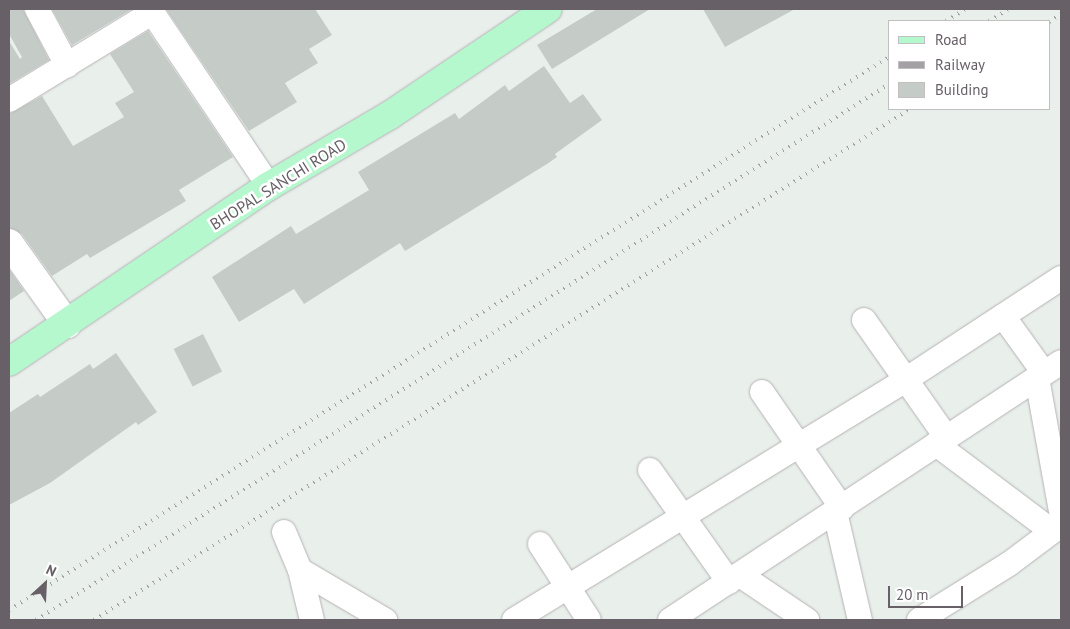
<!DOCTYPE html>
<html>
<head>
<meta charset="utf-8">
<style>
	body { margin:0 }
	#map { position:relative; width:1070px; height:629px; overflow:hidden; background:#e9f0eb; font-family:"PT Sans",sans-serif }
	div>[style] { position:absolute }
	.building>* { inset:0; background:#c5ccc7; transform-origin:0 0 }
	.roads { filter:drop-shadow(0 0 1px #b6b1b6) drop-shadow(0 0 1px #b6b1b6) }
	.street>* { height:24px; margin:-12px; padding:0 12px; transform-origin:12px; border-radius:12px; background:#fff }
	.secondary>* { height:28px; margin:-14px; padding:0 14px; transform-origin:14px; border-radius:14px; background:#fff }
	.primary>* { height:28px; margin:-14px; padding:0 14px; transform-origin:14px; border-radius:14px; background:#b6f8ce }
	.rail>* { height:4px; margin-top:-2px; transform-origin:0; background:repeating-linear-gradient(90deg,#a4a1a4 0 1px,transparent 0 7px) }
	span { translate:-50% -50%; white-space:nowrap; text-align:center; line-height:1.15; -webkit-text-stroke:5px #fff; paint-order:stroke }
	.street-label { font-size:16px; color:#676067 }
	.frame { position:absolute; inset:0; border:10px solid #676067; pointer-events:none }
	.legend { position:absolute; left:888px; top:20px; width:162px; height:90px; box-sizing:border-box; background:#fff; border:1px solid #c2bfc2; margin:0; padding:6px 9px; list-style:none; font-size:15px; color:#676067 }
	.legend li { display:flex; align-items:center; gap:10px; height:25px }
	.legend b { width:25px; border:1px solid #c2bfc2 }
	.north { position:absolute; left:20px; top:559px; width:50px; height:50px; -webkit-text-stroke:4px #fff; paint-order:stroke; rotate:25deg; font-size:14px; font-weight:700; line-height:20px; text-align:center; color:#676067 }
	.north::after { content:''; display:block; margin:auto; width:18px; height:22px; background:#676067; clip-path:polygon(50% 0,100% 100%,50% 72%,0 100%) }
	.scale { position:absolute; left:888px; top:586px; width:75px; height:22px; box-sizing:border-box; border:2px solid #676067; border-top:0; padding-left:6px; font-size:15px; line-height:18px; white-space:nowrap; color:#676067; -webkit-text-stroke:4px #fff; paint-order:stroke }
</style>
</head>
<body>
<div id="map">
	<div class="building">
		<div style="clip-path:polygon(9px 9px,23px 9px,49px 60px,9px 84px,9px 41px,20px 59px,22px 57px,9px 34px)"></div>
		<div style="clip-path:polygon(52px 9px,132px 9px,72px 45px)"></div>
		<div style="clip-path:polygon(166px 9px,315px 9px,332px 35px,309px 49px,318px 63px,285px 83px,297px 102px,249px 131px)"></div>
		<div style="clip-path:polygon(597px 9px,650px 9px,552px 69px,537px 45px)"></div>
		<div style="clip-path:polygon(703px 9px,795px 9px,725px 47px)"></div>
		<div style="clip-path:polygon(148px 31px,233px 157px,179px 190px,186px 201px,90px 258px,87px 254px,52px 276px,22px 234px,9px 228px,9px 114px,42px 96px,73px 146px,124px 117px,115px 103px,134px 92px,110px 54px)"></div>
		<div style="clip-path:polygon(544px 66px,570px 103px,583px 94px,602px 120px,555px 154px,557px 157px,547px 164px,405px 251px,400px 243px,304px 304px,294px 289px,239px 322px,212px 277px,291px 226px,296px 234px,369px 190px,358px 172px,455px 113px,459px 119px,505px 85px,509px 91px)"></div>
		<div style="clip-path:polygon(9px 269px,24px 291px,9px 301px)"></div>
		<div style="left:203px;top:334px;width:42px;height:33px;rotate:63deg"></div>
		<div style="clip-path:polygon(116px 353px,157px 412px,138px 425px,136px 422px,50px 483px,9px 505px,9px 413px,38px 394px,40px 397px,90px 364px,93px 369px)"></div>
	</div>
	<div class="roads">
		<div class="street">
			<div style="left:37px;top:9px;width:64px;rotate:61.8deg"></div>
			<div style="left:150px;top:9px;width:213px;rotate:56.1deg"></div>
			<div style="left:9px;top:100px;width:169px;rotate:-31.4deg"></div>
			<div style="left:1003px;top:316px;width:70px;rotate:54.3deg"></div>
			<div style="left:864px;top:320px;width:144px;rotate:54.9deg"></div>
			<div style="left:1037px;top:378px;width:136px;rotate:79.8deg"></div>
			<div style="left:762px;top:392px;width:141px;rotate:55.4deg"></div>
			<div style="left:936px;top:444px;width:145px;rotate:36.9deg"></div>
			<div style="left:650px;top:470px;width:137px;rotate:54.8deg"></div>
			<div style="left:835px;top:512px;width:111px;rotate:77deg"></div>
			<div style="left:284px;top:532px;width:41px;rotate:67.2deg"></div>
			<div style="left:300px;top:570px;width:51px;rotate:76.5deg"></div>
			<div style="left:540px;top:544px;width:90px;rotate:57.2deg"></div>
			<div style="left:300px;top:570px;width:99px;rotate:30.5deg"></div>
			<div style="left:740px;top:575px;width:81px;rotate:33.9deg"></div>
			<div style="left:514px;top:620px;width:448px;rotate:-31.5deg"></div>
			<div style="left:896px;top:386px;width:197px;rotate:-33.2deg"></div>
			<div style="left:670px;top:620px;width:468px;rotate:-33.4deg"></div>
			<div style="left:919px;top:620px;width:106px;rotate:-31.9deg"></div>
			<div style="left:1009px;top:564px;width:65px;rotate:-36.9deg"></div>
		</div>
		<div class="secondary">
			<div style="left:9px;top:243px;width:100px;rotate:54.4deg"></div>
		</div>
		<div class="primary">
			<div style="left:9px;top:362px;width:314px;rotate:-34.1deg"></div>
			<div style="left:269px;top:186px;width:140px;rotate:-30.4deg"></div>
			<div style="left:390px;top:115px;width:190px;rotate:-33.9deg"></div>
		</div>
	</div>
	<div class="rail">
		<div style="left:946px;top:21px;width:23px;rotate:-31deg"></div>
		<div style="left:989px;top:21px;width:23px;rotate:-31deg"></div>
		<div style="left:1049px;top:22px;width:14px;rotate:-34deg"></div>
		<div style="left:9px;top:610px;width:1039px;rotate:-32.15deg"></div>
		<div style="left:36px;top:620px;width:1007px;rotate:-32.14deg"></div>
		<div style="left:94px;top:620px;width:963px;rotate:-32.06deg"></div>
	</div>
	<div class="street-label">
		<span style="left:278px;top:184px;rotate:-32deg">BHOPAL SANCHI ROAD</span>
	</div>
	<div class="frame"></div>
	<ul class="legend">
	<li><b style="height:6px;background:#b6f8ce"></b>Road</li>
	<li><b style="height:6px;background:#a4a1a4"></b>Railway</li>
	<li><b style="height:14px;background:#c5ccc7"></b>Building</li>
	</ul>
	<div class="north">N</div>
	<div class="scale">20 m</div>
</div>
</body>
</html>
